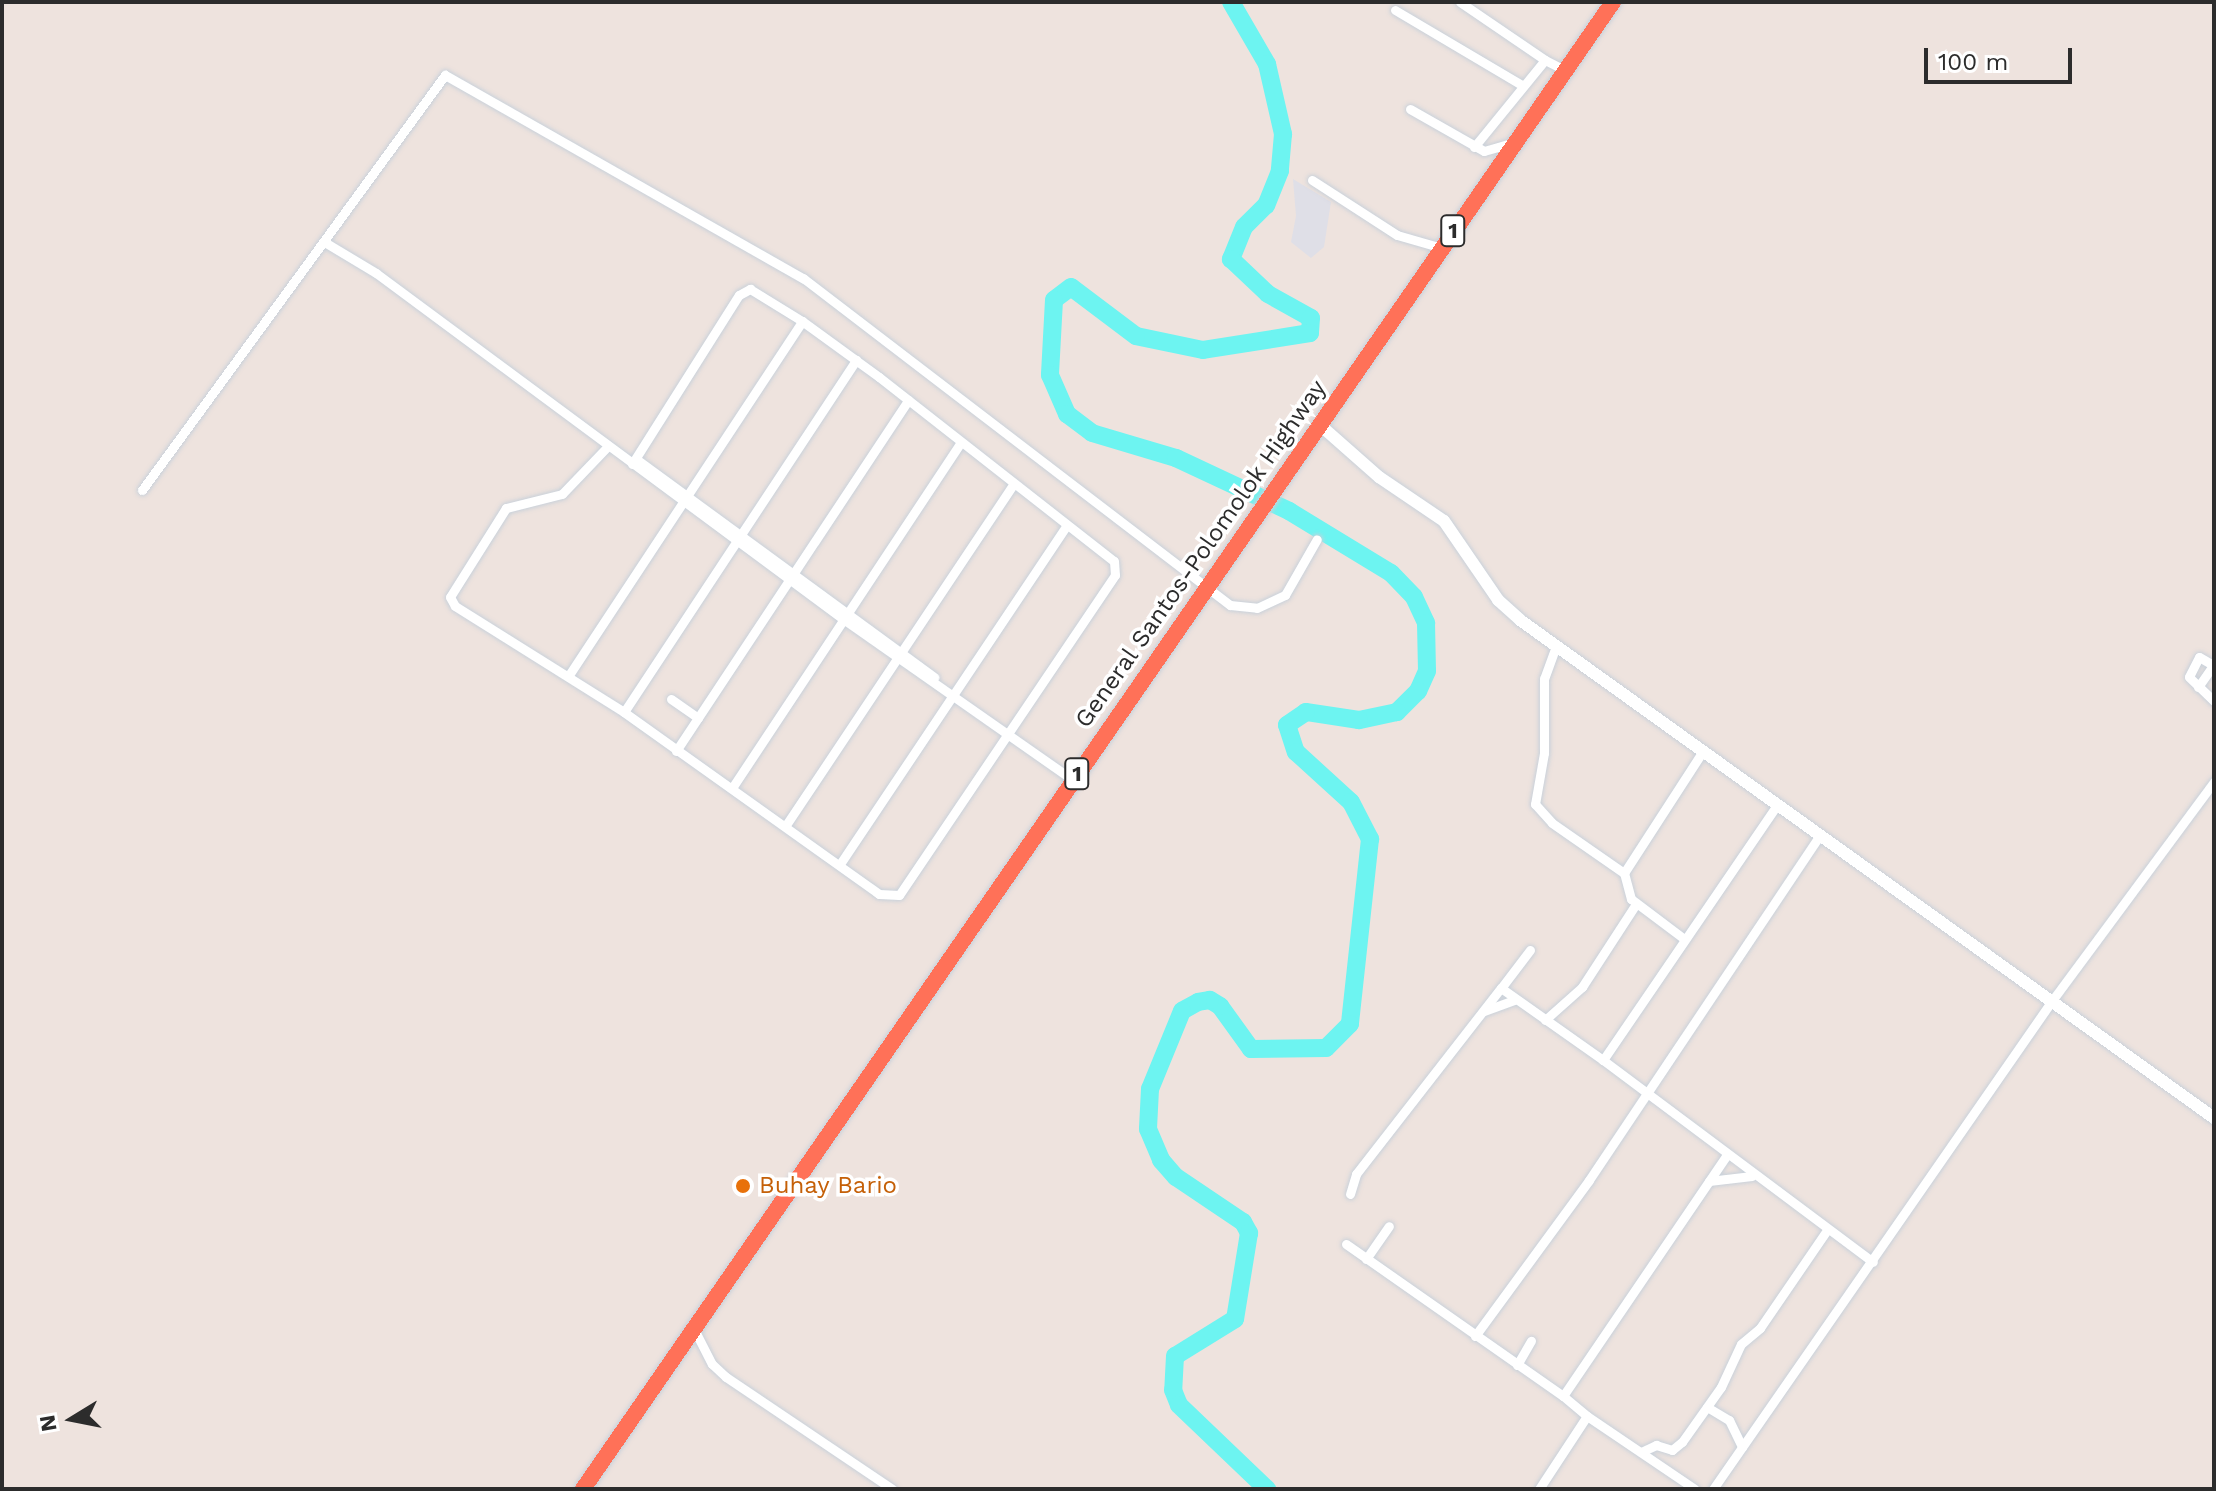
<!DOCTYPE html>
<html>
<head>
<meta charset="utf-8">
<style>
	body { margin:0 }
	#map { position:relative; width:2216px; height:1491px; overflow:hidden; background:#eee3de; font-family:"Work Sans",sans-serif }
	div>[style] { position:absolute }
	.industrial>* { inset:0; background:#dfdfe7 }
	.river>* { height:18px; margin:-9px; padding:0 9px; transform-origin:9px; border-radius:9px; background:#6df4f1 }
	.roads { filter:drop-shadow(0 0 2px #c9d1da) drop-shadow(0 0 2px #c9d1da) }
	.street>* { height:9px; margin:-4.5px; padding:0 4.5px; transform-origin:4.5px; border-radius:4.5px; background:#fff }
	.secondary>* { height:12px; margin:-6px; padding:0 6px; transform-origin:6px; border-radius:6px; background:#fff }
	.highway>* { height:16px; margin:-8px; padding:0 8px; transform-origin:8px; border-radius:8px; background:#ff7158 }
	.dots>* { width:22px; height:22px; translate:-50% -50%; box-sizing:border-box; border:4px solid #fff; border-radius:50% }
	span { translate:-50% -50%; white-space:nowrap; text-align:center; line-height:1.15; -webkit-text-stroke:7px #fff; paint-order:stroke }
	.shield-label span { padding:2px 6px; background:#fff; border:2px solid; border-radius:6px; -webkit-text-stroke-width:0 }
	.shield-label { font-size:22px; color:#2c2c2c; font-weight:700 }
	.street-label { font-size:24px; color:#2c2c2c }
	.food-label { font-size:24px; color:#c56008 }
	.left { translate:0 -50%; text-align:left }
	.frame { position:absolute; inset:0; border:4px solid #2c2c2c; pointer-events:none }
	.north { position:absolute; left:32px; top:1379px; width:80px; height:80px; -webkit-text-stroke:6px #fff; paint-order:stroke; rotate:260deg; font-size:22px; font-weight:700; line-height:32px; text-align:center; color:#2c2c2c }
	.north::after { content:''; display:block; margin:auto; width:28px; height:36px; background:#2c2c2c; clip-path:polygon(50% 0,100% 100%,50% 72%,0 100%) }
	.scale { position:absolute; left:1924px; top:48px; width:148px; height:36px; box-sizing:border-box; border:4px solid #2c2c2c; border-top:0; padding-left:10px; font-size:24px; line-height:28px; white-space:nowrap; color:#2c2c2c; -webkit-text-stroke:6px #fff; paint-order:stroke }
</style>
</head>
<body>
<div id="map">
	<div class="industrial">
		<div style="clip-path:polygon(1293px 179px,1331px 202px,1324px 247px,1311px 258px,1291px 242px,1296px 216px)"></div>
	</div>
	<div class="river">
		<div style="left:1231px;top:2px;width:72px;rotate:59.9deg"></div>
		<div style="left:1267px;top:64px;width:72px;rotate:77.1deg"></div>
		<div style="left:1283px;top:134px;width:37px;rotate:95deg"></div>
		<div style="left:1280px;top:171px;width:37px;rotate:112deg"></div>
		<div style="left:1266px;top:205px;width:31px;rotate:135deg"></div>
		<div style="left:1244px;top:227px;width:35px;rotate:112deg"></div>
		<div style="left:1231px;top:259px;width:51px;rotate:43.4deg"></div>
		<div style="left:1268px;top:294px;width:49px;rotate:29.2deg"></div>
		<div style="left:1311px;top:318px;width:15px;rotate:94deg"></div>
		<div style="left:1310px;top:333px;width:108px;rotate:171deg"></div>
		<div style="left:1203px;top:350px;width:68px;rotate:-168.2deg"></div>
		<div style="left:1136px;top:336px;width:81px;rotate:-143deg"></div>
		<div style="left:1071px;top:287px;width:21px;rotate:143deg"></div>
		<div style="left:1054px;top:300px;width:75px;rotate:93.1deg"></div>
		<div style="left:1050px;top:375px;width:43px;rotate:66.4deg"></div>
		<div style="left:1067px;top:414px;width:31px;rotate:37deg"></div>
		<div style="left:1092px;top:433px;width:88px;rotate:16.6deg"></div>
		<div style="left:1176px;top:458px;width:125px;rotate:25.1deg"></div>
		<div style="left:1289px;top:511px;width:119px;rotate:31.3deg"></div>
		<div style="left:1391px;top:573px;width:33px;rotate:46deg"></div>
		<div style="left:1414px;top:597px;width:29px;rotate:65deg"></div>
		<div style="left:1426px;top:623px;width:48px;rotate:88.8deg"></div>
		<div style="left:1427px;top:671px;width:22px;rotate:114deg"></div>
		<div style="left:1418px;top:691px;width:30px;rotate:135deg"></div>
		<div style="left:1397px;top:712px;width:39px;rotate:168deg"></div>
		<div style="left:1359px;top:720px;width:54px;rotate:-171.4deg"></div>
		<div style="left:1306px;top:712px;width:23px;rotate:146deg"></div>
		<div style="left:1287px;top:725px;width:28px;rotate:72deg"></div>
		<div style="left:1296px;top:752px;width:74px;rotate:42.3deg"></div>
		<div style="left:1351px;top:802px;width:42px;rotate:62.8deg"></div>
		<div style="left:1370px;top:839px;width:186px;rotate:96.2deg"></div>
		<div style="left:1350px;top:1024px;width:34px;rotate:135deg"></div>
		<div style="left:1326px;top:1048px;width:75px;rotate:179.2deg"></div>
		<div style="left:1251px;top:1049px;width:53px;rotate:-125.8deg"></div>
		<div style="left:1220px;top:1006px;width:12px;rotate:-149deg"></div>
		<div style="left:1210px;top:1000px;width:12px;rotate:171deg"></div>
		<div style="left:1198px;top:1002px;width:18px;rotate:151deg"></div>
		<div style="left:1182px;top:1011px;width:84px;rotate:112.3deg"></div>
		<div style="left:1150px;top:1089px;width:40px;rotate:92.9deg"></div>
		<div style="left:1148px;top:1129px;width:34px;rotate:67deg"></div>
		<div style="left:1161px;top:1160px;width:23px;rotate:49deg"></div>
		<div style="left:1176px;top:1177px;width:81px;rotate:33.9deg"></div>
		<div style="left:1243px;top:1222px;width:13px;rotate:61deg"></div>
		<div style="left:1249px;top:1233px;width:87px;rotate:99.2deg"></div>
		<div style="left:1235px;top:1319px;width:70px;rotate:148.3deg"></div>
		<div style="left:1175px;top:1356px;width:34px;rotate:93deg"></div>
		<div style="left:1173px;top:1390px;width:16px;rotate:68deg"></div>
		<div style="left:1179px;top:1405px;width:122px;rotate:43.7deg"></div>
	</div>
	<div class="roads">
		<div class="street">
			<div style="left:1460px;top:2px;width:103px;rotate:34.3deg"></div>
			<div style="left:1395px;top:10px;width:147px;rotate:30.6deg"></div>
			<div style="left:1410px;top:109px;width:85px;rotate:29.6deg"></div>
			<div style="left:1484px;top:151px;width:32px;rotate:-16deg"></div>
			<div style="left:1474px;top:147px;width:112px;rotate:-50.8deg"></div>
			<div style="left:1545px;top:60px;width:22px;rotate:27deg"></div>
			<div style="left:1312px;top:180px;width:101px;rotate:32.9deg"></div>
			<div style="left:1397px;top:235px;width:47px;rotate:16.1deg"></div>
			<div style="left:326px;top:243px;width:58px;rotate:31deg"></div>
			<div style="left:376px;top:273px;width:581px;rotate:36.53deg"></div>
			<div style="left:843px;top:619px;width:281px;rotate:35deg"></div>
			<div style="left:608px;top:446px;width:66px;rotate:133.8deg"></div>
			<div style="left:562px;top:494px;width:58px;rotate:166deg"></div>
			<div style="left:506px;top:508px;width:105px;rotate:122.2deg"></div>
			<div style="left:450px;top:597px;width:10px;rotate:61deg"></div>
			<div style="left:455px;top:606px;width:199px;rotate:32.1deg"></div>
			<div style="left:639px;top:461px;width:366px;rotate:36.2deg"></div>
			<div style="left:632px;top:464px;width:200px;rotate:-57.7deg"></div>
			<div style="left:739px;top:295px;width:13px;rotate:-29deg"></div>
			<div style="left:750px;top:289px;width:61px;rotate:31.6deg"></div>
			<div style="left:802px;top:321px;width:95px;rotate:36deg"></div>
			<div style="left:879px;top:377px;width:298px;rotate:38.1deg"></div>
			<div style="left:1114px;top:561px;width:14px;rotate:86deg"></div>
			<div style="left:1115px;top:575px;width:386px;rotate:124deg"></div>
			<div style="left:899px;top:895px;width:20px;rotate:-177deg"></div>
			<div style="left:879px;top:894px;width:313px;rotate:-144.5deg"></div>
			<div style="left:624px;top:712px;width:422px;rotate:-56.6deg"></div>
			<div style="left:142px;top:490px;width:514px;rotate:-53.87deg"></div>
			<div style="left:445px;top:75px;width:412px;rotate:29.6deg"></div>
			<div style="left:803px;top:278px;width:538px;rotate:37.45deg"></div>
			<div style="left:1230px;top:605px;width:27px;rotate:6deg"></div>
			<div style="left:1257px;top:608px;width:31px;rotate:-25deg"></div>
			<div style="left:1285px;top:595px;width:64px;rotate:-60.3deg"></div>
			<div style="left:1556px;top:646px;width:35px;rotate:110deg"></div>
			<div style="left:1544px;top:679px;width:74px;rotate:90deg"></div>
			<div style="left:1544px;top:753px;width:52px;rotate:100deg"></div>
			<div style="left:1535px;top:804px;width:25px;rotate:48deg"></div>
			<div style="left:1552px;top:823px;width:88px;rotate:34.8deg"></div>
			<div style="left:2213px;top:665px;width:16px;rotate:-150deg"></div>
			<div style="left:2199px;top:657px;width:22px;rotate:117deg"></div>
			<div style="left:2189px;top:677px;width:35px;rotate:44deg"></div>
			<div style="left:569px;top:675px;width:424px;rotate:-56.6deg"></div>
			<div style="left:2198px;top:687px;width:28px;rotate:-55deg"></div>
			<div style="left:671px;top:699px;width:33px;rotate:35deg"></div>
			<div style="left:676px;top:751px;width:421px;rotate:-56.5deg"></div>
			<div style="left:732px;top:788px;width:415px;rotate:-56.5deg"></div>
			<div style="left:1777px;top:805px;width:309px;rotate:124.3deg"></div>
			<div style="left:1603px;top:1060px;width:337px;rotate:36.8deg"></div>
			<div style="left:786px;top:825px;width:410px;rotate:-56.3deg"></div>
			<div style="left:840px;top:864px;width:407px;rotate:-56.2deg"></div>
			<div style="left:1683px;top:938px;width:65px;rotate:-143.1deg"></div>
			<div style="left:1631px;top:899px;width:27px;rotate:-105deg"></div>
			<div style="left:1624px;top:873px;width:145px;rotate:-57.1deg"></div>
			<div style="left:1530px;top:950px;width:48px;rotate:127.3deg"></div>
			<div style="left:1501px;top:988px;width:125px;rotate:35.2deg"></div>
			<div style="left:1484px;top:1011px;width:32px;rotate:-20deg"></div>
			<div style="left:1545px;top:1020px;width:50px;rotate:-41.7deg"></div>
			<div style="left:1582px;top:987px;width:99px;rotate:-57deg"></div>
			<div style="left:1709px;top:1181px;width:43px;rotate:-6.6deg"></div>
			<div style="left:1350px;top:1194px;width:21px;rotate:-73deg"></div>
			<div style="left:1356px;top:1174px;width:236px;rotate:-52.1deg"></div>
			<div style="left:1346px;top:1244px;width:265px;rotate:35deg"></div>
			<div style="left:1366px;top:1259px;width:40px;rotate:-55.1deg"></div>
			<div style="left:694px;top:1329px;width:39px;rotate:63deg"></div>
			<div style="left:712px;top:1364px;width:19px;rotate:43deg"></div>
			<div style="left:726px;top:1377px;width:200px;rotate:34deg"></div>
			<div style="left:1475px;top:1336px;width:193px;rotate:-53.8deg"></div>
			<div style="left:1589px;top:1180px;width:414px;rotate:-56.2deg"></div>
			<div style="left:1517px;top:1365px;width:28px;rotate:-60deg"></div>
			<div style="left:1707px;top:1407px;width:26px;rotate:31deg"></div>
			<div style="left:1729px;top:1420px;width:30px;rotate:64deg"></div>
			<div style="left:1587px;top:1416px;width:31px;rotate:-140deg"></div>
			<div style="left:1563px;top:1396px;width:290px;rotate:-55.8deg"></div>
			<div style="left:1641px;top:1452px;width:17px;rotate:-25deg"></div>
			<div style="left:1656px;top:1445px;width:17px;rotate:17deg"></div>
			<div style="left:1672px;top:1450px;width:13px;rotate:-39deg"></div>
			<div style="left:1682px;top:1442px;width:67px;rotate:-54.7deg"></div>
			<div style="left:1721px;top:1387px;width:47px;rotate:-65.1deg"></div>
			<div style="left:1741px;top:1344px;width:25px;rotate:-40deg"></div>
			<div style="left:1760px;top:1328px;width:119px;rotate:-55.6deg"></div>
			<div style="left:1539px;top:1489px;width:87px;rotate:-56.7deg"></div>
			<div style="left:1587px;top:1416px;width:130px;rotate:34.1deg"></div>
			<div style="left:1713px;top:1489px;width:593px;rotate:-55.24deg"></div>
			<div style="left:2051px;top:1002px;width:274px;rotate:-53.5deg"></div>
		</div>
		<div class="secondary">
			<div style="left:1320px;top:425px;width:79px;rotate:41.4deg"></div>
			<div style="left:1379px;top:477px;width:78px;rotate:34.1deg"></div>
			<div style="left:1444px;top:521px;width:96px;rotate:55.6deg"></div>
			<div style="left:1498px;top:600px;width:30px;rotate:42deg"></div>
			<div style="left:1520px;top:620px;width:854px;rotate:35.66deg"></div>
		</div>
		<div class="highway">
			<div style="left:583px;top:1489px;width:1809px;rotate:-55.29deg"></div>
		</div>
	</div>
	<div class="dots">
		<div style="left:743px;top:1186px;background:#e8710a"></div>
	</div>
	<div class="shield-label">
		<span style="left:1453px;top:231px">1</span>
		<span style="left:1077px;top:774px">1</span>
	</div>
	<div class="street-label">
		<span style="left:1201px;top:554px;rotate:-55deg">General Santos-Polomolok Highway</span>
	</div>
	<div class="food-label">
		<span class="left" style="left:759px;top:1186px">Buhay Bario</span>
	</div>
	<div class="frame"></div>
	<div class="north">N</div>
	<div class="scale">100 m</div>
</div>
</body>
</html>
